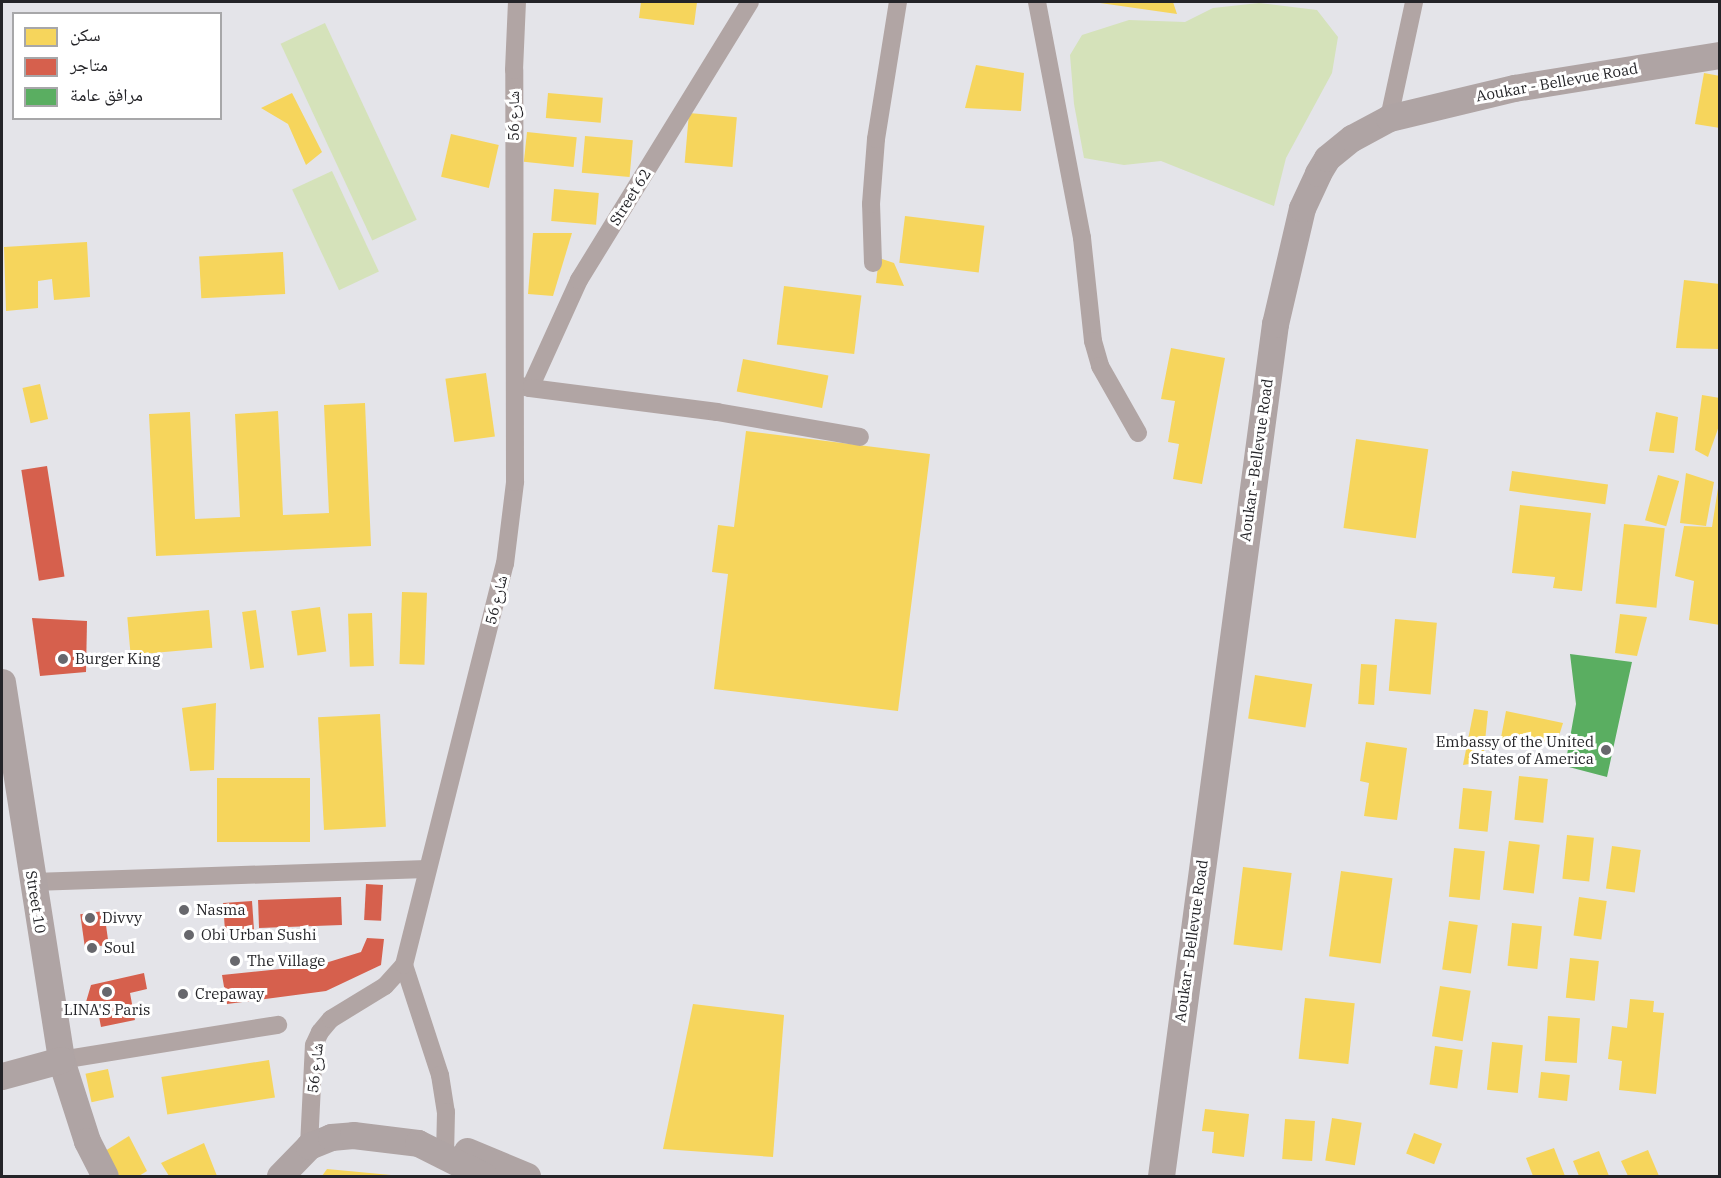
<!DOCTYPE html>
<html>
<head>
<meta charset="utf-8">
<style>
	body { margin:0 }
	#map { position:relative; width:1721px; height:1178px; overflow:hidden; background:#e4e4e9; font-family:"IBM Plex Serif","Noto Naskh Arabic",serif }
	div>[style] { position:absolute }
	.green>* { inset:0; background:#d5e2ba; transform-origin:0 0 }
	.homes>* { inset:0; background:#f6d55c; transform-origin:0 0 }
	.shops>* { inset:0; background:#d6604d; transform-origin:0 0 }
	.public>* { inset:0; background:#5aae61 }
	.street>* { height:18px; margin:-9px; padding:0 9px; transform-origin:9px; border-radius:9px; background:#b1a5a4 }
	.secondary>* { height:27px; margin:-13.5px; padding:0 13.5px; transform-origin:13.5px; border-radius:13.5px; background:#afa4a4 }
	.dots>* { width:16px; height:16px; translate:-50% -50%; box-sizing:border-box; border:3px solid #fff; border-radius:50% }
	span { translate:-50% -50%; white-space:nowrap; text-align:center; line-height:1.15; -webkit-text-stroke:6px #fff; paint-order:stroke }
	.street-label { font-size:15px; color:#242428 }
	.poi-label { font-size:15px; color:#242428 }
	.left { translate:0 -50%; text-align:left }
	.right { translate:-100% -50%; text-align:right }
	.frame { position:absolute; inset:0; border:3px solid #242428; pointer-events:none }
	.legend { position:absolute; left:12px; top:12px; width:210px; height:108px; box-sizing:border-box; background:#fff; border:2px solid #a7a7a9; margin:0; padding:8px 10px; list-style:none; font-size:18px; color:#242428 }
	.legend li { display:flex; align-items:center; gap:12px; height:30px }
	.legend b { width:30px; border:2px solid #a7a7a9 }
</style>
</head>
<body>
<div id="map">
	<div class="green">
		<div style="clip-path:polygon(1259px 3px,1317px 10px,1338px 37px,1332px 73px,1286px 158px,1274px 206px,1161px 161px,1124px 165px,1084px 158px,1074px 104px,1070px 55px,1082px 35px,1129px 20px,1185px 22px,1213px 8px)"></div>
		<div style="left:325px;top:23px;width:217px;height:49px;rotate:65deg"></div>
		<div style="left:332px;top:171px;width:111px;height:44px;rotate:65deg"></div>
	</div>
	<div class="homes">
		<div style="clip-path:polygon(641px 2px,697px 2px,694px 25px,639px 18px)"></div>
		<div style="clip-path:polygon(1100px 2px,1173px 2px,1177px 14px,1100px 3px)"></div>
		<div style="clip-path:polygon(976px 65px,1024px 73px,1021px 111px,965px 108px)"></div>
		<div style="clip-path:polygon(1704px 73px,1720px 76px,1720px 128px,1695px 124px)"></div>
		<div style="clip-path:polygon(292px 93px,322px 152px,306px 165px,288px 124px,261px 108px)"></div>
		<div style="left:548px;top:93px;width:55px;height:25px;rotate:5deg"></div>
		<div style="left:689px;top:113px;width:48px;height:50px;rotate:5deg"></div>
		<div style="left:527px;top:132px;width:50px;height:30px;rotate:6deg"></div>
		<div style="left:451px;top:134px;width:49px;height:44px;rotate:13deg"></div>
		<div style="left:585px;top:136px;width:48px;height:37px;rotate:5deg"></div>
		<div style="left:554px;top:189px;width:45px;height:32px;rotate:5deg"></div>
		<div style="left:905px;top:216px;width:80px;height:47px;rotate:7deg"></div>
		<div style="clip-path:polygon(533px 233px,572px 233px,553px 296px,528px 294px)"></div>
		<div style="clip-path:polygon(87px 242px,90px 297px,54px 300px,52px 279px,38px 281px,38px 308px,6px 311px,4px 247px)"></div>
		<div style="left:283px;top:252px;width:42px;height:84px;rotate:87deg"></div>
		<div style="clip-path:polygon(879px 258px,894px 263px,904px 286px,876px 283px)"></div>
		<div style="clip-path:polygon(1684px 280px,1720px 284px,1720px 349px,1676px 348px)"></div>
		<div style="left:784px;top:286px;width:78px;height:59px;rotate:7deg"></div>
		<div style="clip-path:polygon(1171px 348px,1225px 358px,1202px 484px,1173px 479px,1179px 444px,1168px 442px,1175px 401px,1161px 399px)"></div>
		<div style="left:743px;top:359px;width:87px;height:33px;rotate:11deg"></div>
		<div style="left:486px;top:373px;width:64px;height:41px;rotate:82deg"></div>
		<div style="left:40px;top:384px;width:36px;height:18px;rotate:77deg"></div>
		<div style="clip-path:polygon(1702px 395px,1720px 398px,1720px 423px,1708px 457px,1695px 450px)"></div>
		<div style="clip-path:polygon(365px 403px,371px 546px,156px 556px,149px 414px,190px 412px,195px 519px,240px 517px,235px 414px,278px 411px,283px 515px,329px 513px,324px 405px)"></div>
		<div style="clip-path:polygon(1656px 412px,1678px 417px,1674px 453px,1649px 451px)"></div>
		<div style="clip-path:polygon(746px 431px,930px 454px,898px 711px,714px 689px,728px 574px,712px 572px,718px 525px,734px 527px)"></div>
		<div style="left:1356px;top:439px;width:73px;height:90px;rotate:8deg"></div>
		<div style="left:1512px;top:471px;width:97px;height:20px;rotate:8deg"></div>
		<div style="clip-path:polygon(1686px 473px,1714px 482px,1706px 526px,1680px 523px)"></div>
		<div style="left:1658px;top:475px;width:22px;height:47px;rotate:16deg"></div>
		<div style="clip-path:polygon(1718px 488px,1720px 488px,1720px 625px,1689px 620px,1694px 581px,1675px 576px,1684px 526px,1712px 527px)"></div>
		<div style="clip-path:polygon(1520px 505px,1591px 513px,1582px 591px,1553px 588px,1555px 577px,1512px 573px)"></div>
		<div style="left:1624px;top:524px;width:41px;height:80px;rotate:6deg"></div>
		<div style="left:402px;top:592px;width:25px;height:72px;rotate:2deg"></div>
		<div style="left:320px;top:607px;width:45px;height:29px;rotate:82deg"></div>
		<div style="left:209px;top:610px;width:38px;height:82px;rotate:85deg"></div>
		<div style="left:256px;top:610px;width:58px;height:14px;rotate:82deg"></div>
		<div style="left:372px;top:613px;width:53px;height:24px;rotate:88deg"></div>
		<div style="clip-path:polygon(1620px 614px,1647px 617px,1637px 656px,1615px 653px)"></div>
		<div style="left:1395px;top:619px;width:42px;height:72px;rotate:5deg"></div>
		<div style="left:1361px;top:664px;width:16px;height:40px;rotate:4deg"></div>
		<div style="left:1255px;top:675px;width:58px;height:44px;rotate:9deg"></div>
		<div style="clip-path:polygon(216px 703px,214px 770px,190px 771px,182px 708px)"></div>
		<div style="clip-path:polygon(1474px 709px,1488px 711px,1483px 762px,1463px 765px)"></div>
		<div style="clip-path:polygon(1506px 711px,1563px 723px,1557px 742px,1500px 743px)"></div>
		<div style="left:380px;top:714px;width:113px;height:62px;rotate:87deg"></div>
		<div style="clip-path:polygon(1366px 742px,1407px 748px,1397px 820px,1364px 816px,1369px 783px,1360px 781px)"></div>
		<div style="left:1519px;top:776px;width:29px;height:44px;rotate:6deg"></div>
		<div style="left:310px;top:778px;width:64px;height:93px;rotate:90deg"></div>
		<div style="left:1463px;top:788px;width:29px;height:41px;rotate:6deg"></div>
		<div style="left:1567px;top:835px;width:27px;height:44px;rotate:6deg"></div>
		<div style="left:1509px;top:841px;width:31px;height:49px;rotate:7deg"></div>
		<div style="left:1612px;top:846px;width:29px;height:43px;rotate:8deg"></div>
		<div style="left:1454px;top:848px;width:31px;height:49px;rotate:6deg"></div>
		<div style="left:1243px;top:867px;width:49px;height:78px;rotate:7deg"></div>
		<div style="left:1341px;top:871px;width:52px;height:86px;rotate:8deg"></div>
		<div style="left:1579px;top:897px;width:28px;height:39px;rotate:8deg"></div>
		<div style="left:1449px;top:921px;width:29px;height:49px;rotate:8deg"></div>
		<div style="left:1512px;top:923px;width:30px;height:43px;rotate:6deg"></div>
		<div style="left:1570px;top:958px;width:29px;height:40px;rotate:6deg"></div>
		<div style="left:1440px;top:986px;width:31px;height:51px;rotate:9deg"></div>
		<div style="left:1305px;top:998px;width:50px;height:61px;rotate:6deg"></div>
		<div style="clip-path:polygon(1630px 999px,1654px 1001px,1653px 1012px,1664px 1013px,1656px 1094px,1619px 1090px,1622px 1061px,1608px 1059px,1612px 1026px,1627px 1028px)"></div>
		<div style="clip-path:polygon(693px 1004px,784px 1015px,773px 1157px,663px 1149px)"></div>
		<div style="left:1548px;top:1016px;width:32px;height:45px;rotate:4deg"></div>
		<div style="left:1492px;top:1042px;width:31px;height:48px;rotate:6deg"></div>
		<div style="left:1435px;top:1046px;width:28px;height:39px;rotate:8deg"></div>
		<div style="left:269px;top:1060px;width:38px;height:109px;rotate:81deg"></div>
		<div style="left:108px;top:1069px;width:29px;height:23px;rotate:78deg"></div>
		<div style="left:1541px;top:1072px;width:29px;height:26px;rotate:6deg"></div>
		<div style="clip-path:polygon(1205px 1109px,1249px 1114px,1244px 1157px,1212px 1153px,1214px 1132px,1202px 1131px)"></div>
		<div style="left:1332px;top:1118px;width:30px;height:43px;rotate:9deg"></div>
		<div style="left:1285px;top:1119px;width:30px;height:40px;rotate:4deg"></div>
		<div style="left:1414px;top:1133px;width:30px;height:22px;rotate:21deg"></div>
		<div style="clip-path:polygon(129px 1136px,147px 1171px,139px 1176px,117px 1176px,105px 1151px)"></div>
		<div style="clip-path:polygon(204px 1143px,217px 1176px,169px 1176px,161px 1163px)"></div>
		<div style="clip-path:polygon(1554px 1148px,1565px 1176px,1533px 1176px,1526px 1158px)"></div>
		<div style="clip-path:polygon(1648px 1150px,1659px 1176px,1628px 1176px,1621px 1161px)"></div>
		<div style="clip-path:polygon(1599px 1151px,1609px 1176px,1579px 1176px,1573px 1161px)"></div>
		<div style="clip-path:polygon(327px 1169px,391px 1175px,391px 1176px,322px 1176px)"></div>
	</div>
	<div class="shops">
		<div style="left:47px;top:466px;width:112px;height:26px;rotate:81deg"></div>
		<div style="clip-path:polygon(32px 618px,87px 621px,86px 672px,40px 676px)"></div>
		<div style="left:366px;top:884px;width:17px;height:36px;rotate:3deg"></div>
		<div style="left:341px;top:897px;width:28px;height:83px;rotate:88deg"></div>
		<div style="left:252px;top:901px;width:30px;height:29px;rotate:86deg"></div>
		<div style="left:104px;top:911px;width:34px;height:24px;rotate:82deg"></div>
		<div style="clip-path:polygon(367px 938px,384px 939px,381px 965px,326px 991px,227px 1004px,222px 975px,319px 965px,361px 952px)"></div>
		<div style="clip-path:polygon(144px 973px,147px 989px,130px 993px,135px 1020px,101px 1027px,96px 1001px,86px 1002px,91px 985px)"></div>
	</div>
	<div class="public">
		<div style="clip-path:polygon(1570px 654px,1632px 662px,1607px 777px,1565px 766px,1576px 704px)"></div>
	</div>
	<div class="street">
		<div style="left:1037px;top:2px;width:240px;rotate:79.2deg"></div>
		<div style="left:1082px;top:238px;width:104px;rotate:83.9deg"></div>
		<div style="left:1093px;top:341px;width:26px;rotate:74deg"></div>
		<div style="left:1100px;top:366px;width:77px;rotate:60.4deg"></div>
		<div style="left:1389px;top:118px;width:119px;rotate:-77.8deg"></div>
		<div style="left:873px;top:263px;width:59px;rotate:-91.9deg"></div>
		<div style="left:871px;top:204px;width:65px;rotate:-85.6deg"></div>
		<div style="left:876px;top:139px;width:139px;rotate:-80.9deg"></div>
		<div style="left:516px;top:385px;width:14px;rotate:12deg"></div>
		<div style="left:530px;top:388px;width:119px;rotate:-65.6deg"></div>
		<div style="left:579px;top:280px;width:326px;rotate:-58.4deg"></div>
		<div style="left:530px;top:388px;width:189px;rotate:7.3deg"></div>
		<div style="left:717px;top:412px;width:145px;rotate:9.9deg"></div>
		<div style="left:33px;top:882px;width:394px;rotate:-1.9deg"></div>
		<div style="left:404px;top:965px;width:116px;rotate:71.9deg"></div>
		<div style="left:440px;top:1075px;width:37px;rotate:81deg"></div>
		<div style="left:446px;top:1112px;width:45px;rotate:91.3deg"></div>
		<div style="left:61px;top:1060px;width:220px;rotate:-9.2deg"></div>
		<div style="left:309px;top:1146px;width:101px;rotate:-87.2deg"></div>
		<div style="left:314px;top:1045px;width:14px;rotate:-65deg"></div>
		<div style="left:320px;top:1032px;width:17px;rotate:-50deg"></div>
		<div style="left:331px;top:1019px;width:63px;rotate:-31.4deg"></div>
		<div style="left:385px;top:986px;width:28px;rotate:-48deg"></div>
		<div style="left:404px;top:965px;width:414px;rotate:-75.9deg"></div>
		<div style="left:505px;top:564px;width:83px;rotate:-83deg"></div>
		<div style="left:515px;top:482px;width:412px;rotate:-90.1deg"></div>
		<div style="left:514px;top:70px;width:68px;rotate:-87.5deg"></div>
	</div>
	<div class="secondary">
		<div style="left:2px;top:682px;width:383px;rotate:81.1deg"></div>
		<div style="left:61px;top:1060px;width:85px;rotate:72.2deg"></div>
		<div style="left:87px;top:1141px;width:39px;rotate:63deg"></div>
		<div style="left:2px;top:1076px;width:61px;rotate:-15.2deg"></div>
		<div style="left:467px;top:1151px;width:65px;rotate:22.6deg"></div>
		<div style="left:280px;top:1176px;width:42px;rotate:-46deg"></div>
		<div style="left:309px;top:1146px;width:24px;rotate:-22deg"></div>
		<div style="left:331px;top:1137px;width:22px;rotate:-5deg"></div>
		<div style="left:353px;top:1135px;width:65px;rotate:7deg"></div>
		<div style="left:418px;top:1143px;width:74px;rotate:26.6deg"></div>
		<div style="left:1161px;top:1176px;width:860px;rotate:-82.38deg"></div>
		<div style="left:1275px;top:324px;width:119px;rotate:-76.9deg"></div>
		<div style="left:1302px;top:208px;width:38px;rotate:-65deg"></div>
		<div style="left:1318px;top:173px;width:17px;rotate:-59deg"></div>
		<div style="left:1327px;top:158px;width:32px;rotate:-39deg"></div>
		<div style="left:1352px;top:138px;width:42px;rotate:-28.4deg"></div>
		<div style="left:1389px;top:118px;width:129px;rotate:-13.5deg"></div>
		<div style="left:1514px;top:88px;width:209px;rotate:-9.1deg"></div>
	</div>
	<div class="dots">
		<div style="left:63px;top:659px;background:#67676c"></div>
		<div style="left:1606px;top:750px;background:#67676c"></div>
		<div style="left:184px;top:910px;background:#67676c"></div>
		<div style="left:90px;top:918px;background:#67676c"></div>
		<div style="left:189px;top:935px;background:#67676c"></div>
		<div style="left:92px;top:948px;background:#67676c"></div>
		<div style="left:235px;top:961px;background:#67676c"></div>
		<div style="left:107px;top:992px;background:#67676c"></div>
		<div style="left:183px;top:994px;background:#67676c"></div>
	</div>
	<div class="street-label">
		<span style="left:1557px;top:82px;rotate:-10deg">Aoukar - Bellevue Road</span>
		<span style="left:514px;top:116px;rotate:-90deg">شارع 56</span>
		<span style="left:630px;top:197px;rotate:-58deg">Street 62</span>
		<span style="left:1256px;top:460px;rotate:-82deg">Aoukar - Bellevue Road</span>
		<span style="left:496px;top:600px;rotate:-76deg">شارع 56</span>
		<span style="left:36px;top:902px;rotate:81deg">Street 10</span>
		<span style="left:1191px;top:941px;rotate:-82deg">Aoukar - Bellevue Road</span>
		<span style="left:315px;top:1068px;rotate:-84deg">شارع 56</span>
	</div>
	<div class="poi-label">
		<span class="left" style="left:75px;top:659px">Burger King</span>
		<span class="right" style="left:1594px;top:750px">Embassy of the United<br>States of America</span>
		<span class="left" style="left:196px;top:910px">Nasma</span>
		<span class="left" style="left:102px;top:918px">Divvy</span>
		<span class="left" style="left:201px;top:935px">Obi Urban Sushi</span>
		<span class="left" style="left:104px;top:948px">Soul</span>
		<span class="left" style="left:247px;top:961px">The Village</span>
		<span class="left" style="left:195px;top:994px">Crepaway</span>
		<span style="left:107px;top:1010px">LINA'S Paris</span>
	</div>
	<div class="frame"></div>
	<ul class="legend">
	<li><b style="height:16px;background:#f6d55c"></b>سكن</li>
	<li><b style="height:16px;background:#d6604d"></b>متاجر</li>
	<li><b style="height:16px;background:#5aae61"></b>مرافق عامة</li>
	</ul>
</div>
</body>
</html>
